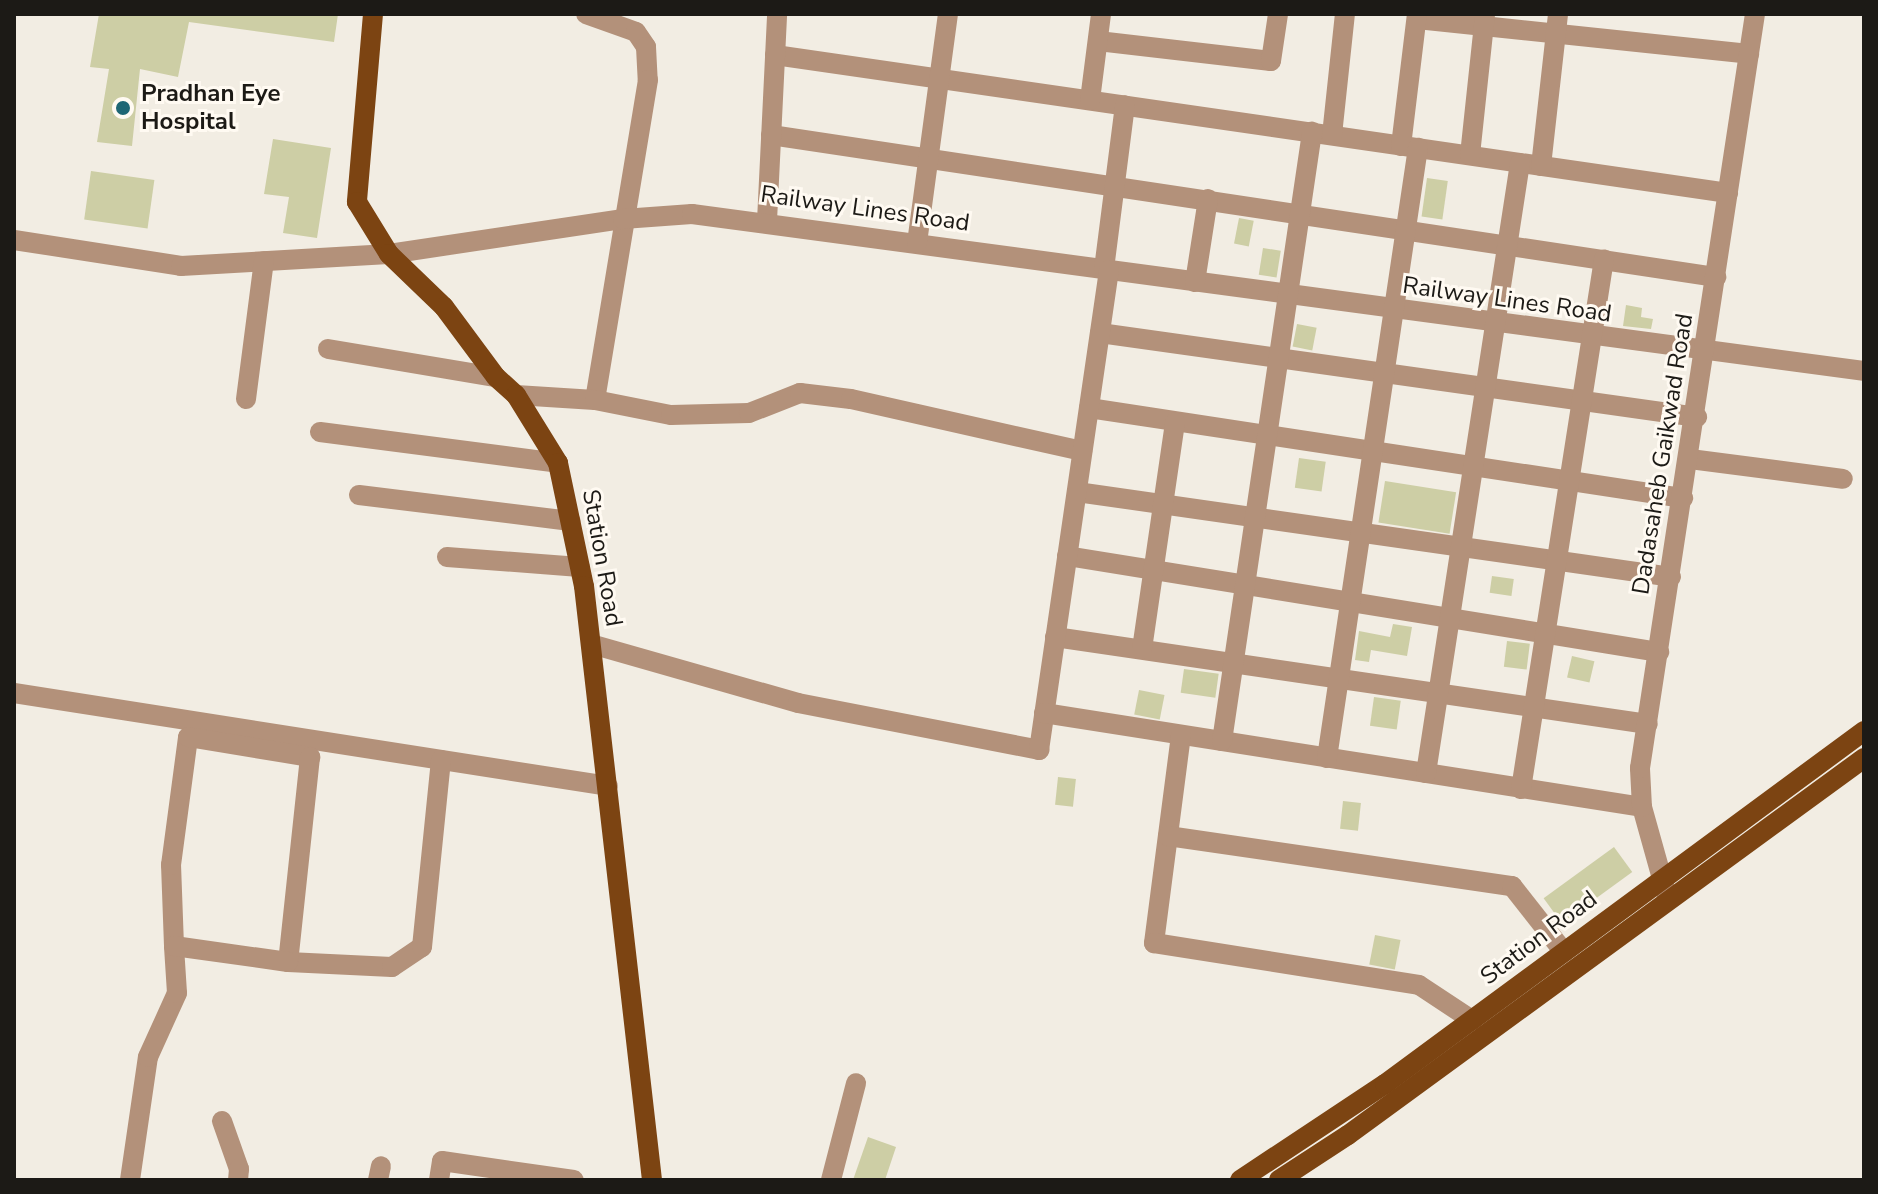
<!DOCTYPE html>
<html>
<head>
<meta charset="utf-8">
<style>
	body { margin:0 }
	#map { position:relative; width:1878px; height:1194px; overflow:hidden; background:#f2ede3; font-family:"Nunito Sans",sans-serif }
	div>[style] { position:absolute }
	.building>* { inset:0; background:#cdcea5; transform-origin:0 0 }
	.minor>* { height:20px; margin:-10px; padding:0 10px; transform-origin:10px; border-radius:10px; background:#b3917a }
	.major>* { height:20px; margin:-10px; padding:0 10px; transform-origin:10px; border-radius:10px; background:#7c4412 }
	.dots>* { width:22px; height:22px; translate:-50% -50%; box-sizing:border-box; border:4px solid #fffaf2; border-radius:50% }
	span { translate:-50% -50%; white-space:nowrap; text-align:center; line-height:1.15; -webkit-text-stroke:6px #fffaf2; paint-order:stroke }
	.poi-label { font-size:24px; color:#1c1a16; font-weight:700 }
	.left { translate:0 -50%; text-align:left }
	.street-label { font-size:24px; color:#1c1a16 }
	.frame { position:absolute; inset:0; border:16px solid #1c1a16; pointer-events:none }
</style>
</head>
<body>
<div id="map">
	<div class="building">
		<div style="clip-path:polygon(99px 14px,338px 14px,334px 42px,189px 22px,178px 77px,140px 69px,132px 146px,97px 142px,109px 69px,90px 67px)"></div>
		<div style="clip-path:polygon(273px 139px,331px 148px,317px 238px,283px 233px,289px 197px,264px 194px)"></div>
		<div style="left:91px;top:171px;width:64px;height:49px;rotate:8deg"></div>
		<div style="left:1427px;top:178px;width:21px;height:39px;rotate:8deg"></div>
		<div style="left:1239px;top:218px;width:15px;height:26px;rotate:11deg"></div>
		<div style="left:1263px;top:248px;width:18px;height:27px;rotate:9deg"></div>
		<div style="clip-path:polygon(1626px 305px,1642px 308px,1641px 317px,1653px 319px,1651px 329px,1623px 326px)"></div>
		<div style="left:1297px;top:324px;width:20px;height:23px;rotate:11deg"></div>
		<div style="left:1299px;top:458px;width:27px;height:30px;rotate:8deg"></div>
		<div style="left:1385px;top:481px;width:72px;height:42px;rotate:9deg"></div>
		<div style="left:1492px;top:576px;width:22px;height:17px;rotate:8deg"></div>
		<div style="clip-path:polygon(1393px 624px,1412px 627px,1407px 656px,1371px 650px,1369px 662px,1355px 660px,1359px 631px,1390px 637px)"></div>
		<div style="left:1507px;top:641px;width:23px;height:26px;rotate:7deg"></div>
		<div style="left:1572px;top:656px;width:23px;height:22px;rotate:13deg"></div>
		<div style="left:1184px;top:669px;width:35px;height:24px;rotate:8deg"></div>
		<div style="left:1139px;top:690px;width:26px;height:25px;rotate:11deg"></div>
		<div style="left:1374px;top:697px;width:27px;height:29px;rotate:8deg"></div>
		<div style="left:1058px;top:777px;width:18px;height:28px;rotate:6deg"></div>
		<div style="left:1343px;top:801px;width:18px;height:28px;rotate:6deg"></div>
		<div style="left:1614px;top:847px;width:31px;height:87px;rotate:54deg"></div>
		<div style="left:1375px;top:935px;width:26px;height:30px;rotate:11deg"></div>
		<div style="clip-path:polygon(868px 1137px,896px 1147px,885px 1180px,853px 1180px)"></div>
	</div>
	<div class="minor">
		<div style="left:586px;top:14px;width:53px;rotate:19.8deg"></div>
		<div style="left:636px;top:32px;width:18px;rotate:56deg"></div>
		<div style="left:646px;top:47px;width:33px;rotate:87deg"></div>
		<div style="left:648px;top:80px;width:324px;rotate:99.4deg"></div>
		<div style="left:1417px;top:19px;width:334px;rotate:6deg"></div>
		<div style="left:1098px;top:41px;width:174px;rotate:6.6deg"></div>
		<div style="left:1271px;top:61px;width:48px;rotate:-81.5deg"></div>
		<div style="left:775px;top:55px;width:963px;rotate:8.24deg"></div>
		<div style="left:1090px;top:100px;width:87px;rotate:-82.7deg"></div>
		<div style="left:771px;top:135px;width:956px;rotate:8.55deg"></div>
		<div style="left:1332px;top:135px;width:122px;rotate:-83.9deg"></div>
		<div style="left:1401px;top:146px;width:133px;rotate:-83.1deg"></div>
		<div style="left:1470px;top:155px;width:142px;rotate:-83.9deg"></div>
		<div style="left:1541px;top:166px;width:153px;rotate:-83.6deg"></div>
		<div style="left:767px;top:221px;width:207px;rotate:-87.2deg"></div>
		<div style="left:14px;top:240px;width:169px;rotate:8.8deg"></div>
		<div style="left:181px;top:266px;width:208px;rotate:-3.3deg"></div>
		<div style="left:389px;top:254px;width:237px;rotate:-8.5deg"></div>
		<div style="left:623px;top:219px;width:69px;rotate:-4.1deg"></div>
		<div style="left:692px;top:214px;width:1182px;rotate:7.63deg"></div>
		<div style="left:917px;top:243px;width:231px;rotate:-82.3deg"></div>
		<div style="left:1104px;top:269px;width:165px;rotate:-82.7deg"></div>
		<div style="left:1195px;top:282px;width:84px;rotate:-81.1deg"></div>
		<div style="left:1100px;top:333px;width:603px;rotate:8.01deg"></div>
		<div style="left:328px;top:349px;width:170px;rotate:9.5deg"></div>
		<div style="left:516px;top:395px;width:79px;rotate:3.6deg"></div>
		<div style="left:595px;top:400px;width:77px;rotate:11.2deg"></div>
		<div style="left:671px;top:415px;width:78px;rotate:-1.5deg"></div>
		<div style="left:749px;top:413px;width:55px;rotate:-21.4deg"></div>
		<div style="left:800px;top:393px;width:51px;rotate:6.7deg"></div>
		<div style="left:851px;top:399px;width:237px;rotate:12.7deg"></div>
		<div style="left:246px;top:399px;width:139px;rotate:-82.6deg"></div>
		<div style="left:1089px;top:408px;width:601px;rotate:8.62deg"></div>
		<div style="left:320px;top:432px;width:240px;rotate:7.4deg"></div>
		<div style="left:1690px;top:459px;width:154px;rotate:7.4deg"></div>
		<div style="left:1077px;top:492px;width:600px;rotate:8.14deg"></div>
		<div style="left:359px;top:495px;width:213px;rotate:7deg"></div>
		<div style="left:1067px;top:556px;width:600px;rotate:9.21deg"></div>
		<div style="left:447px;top:557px;width:133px;rotate:4.3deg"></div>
		<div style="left:1055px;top:637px;width:599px;rotate:8.35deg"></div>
		<div style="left:591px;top:644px;width:215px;rotate:15.9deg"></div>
		<div style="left:798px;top:703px;width:246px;rotate:11deg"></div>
		<div style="left:1039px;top:750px;width:485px;rotate:-81.7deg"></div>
		<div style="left:1142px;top:649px;width:229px;rotate:-81.7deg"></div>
		<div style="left:14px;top:693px;width:601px;rotate:8.9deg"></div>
		<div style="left:1044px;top:713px;width:605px;rotate:8.93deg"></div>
		<div style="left:1181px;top:735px;width:210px;rotate:97.4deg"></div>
		<div style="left:1154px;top:943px;width:268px;rotate:9deg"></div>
		<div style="left:1419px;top:985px;width:64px;rotate:33.4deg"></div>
		<div style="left:1222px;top:741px;width:616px;rotate:-81.59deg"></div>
		<div style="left:1327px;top:758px;width:617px;rotate:-81.52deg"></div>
		<div style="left:1426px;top:773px;width:617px;rotate:-81.24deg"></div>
		<div style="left:1521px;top:789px;width:536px;rotate:-81.1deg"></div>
		<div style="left:1168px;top:836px;width:348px;rotate:8.3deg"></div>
		<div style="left:1512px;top:886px;width:84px;rotate:51.8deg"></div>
		<div style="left:1668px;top:900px;width:97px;rotate:-105.6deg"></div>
		<div style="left:1642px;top:807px;width:39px;rotate:-93deg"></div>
		<div style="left:1640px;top:768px;width:763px;rotate:-81.33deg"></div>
		<div style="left:288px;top:962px;width:104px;rotate:2.8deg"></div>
		<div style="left:392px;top:967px;width:36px;rotate:-34deg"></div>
		<div style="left:422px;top:947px;width:188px;rotate:-84.2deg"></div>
		<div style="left:222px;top:1121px;width:51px;rotate:70.5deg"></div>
		<div style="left:239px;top:1169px;width:11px;rotate:95deg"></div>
		<div style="left:130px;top:1180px;width:124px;rotate:-81.7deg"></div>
		<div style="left:148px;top:1057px;width:70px;rotate:-65.6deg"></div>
		<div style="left:177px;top:993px;width:47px;rotate:-93.7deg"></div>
		<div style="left:174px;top:946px;width:81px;rotate:-92.1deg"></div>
		<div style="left:171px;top:865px;width:129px;rotate:-82.4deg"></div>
		<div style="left:188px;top:737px;width:124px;rotate:9.3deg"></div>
		<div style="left:310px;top:757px;width:206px;rotate:96.1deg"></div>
		<div style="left:288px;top:962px;width:115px;rotate:-172deg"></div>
		<div style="left:378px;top:1180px;width:14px;rotate:-78deg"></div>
		<div style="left:439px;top:1180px;width:19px;rotate:-81deg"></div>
		<div style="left:442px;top:1161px;width:133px;rotate:8.2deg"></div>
		<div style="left:831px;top:1180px;width:100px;rotate:-75.5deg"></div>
	</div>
	<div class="major">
		<div style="left:373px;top:14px;width:189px;rotate:94.9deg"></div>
		<div style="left:357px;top:202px;width:61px;rotate:58.4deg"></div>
		<div style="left:389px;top:254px;width:76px;rotate:43.9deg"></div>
		<div style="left:444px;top:307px;width:87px;rotate:53.4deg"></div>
		<div style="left:496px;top:377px;width:27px;rotate:42deg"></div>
		<div style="left:516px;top:395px;width:80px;rotate:58.3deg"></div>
		<div style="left:558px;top:463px;width:126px;rotate:78.1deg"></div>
		<div style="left:584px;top:586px;width:598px;rotate:83.47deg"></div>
		<div style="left:1240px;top:1180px;width:174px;rotate:-33.5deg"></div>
		<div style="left:1385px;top:1084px;width:595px;rotate:-36.39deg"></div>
		<div style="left:1279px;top:1180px;width:82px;rotate:-33.1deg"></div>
		<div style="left:1348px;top:1135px;width:639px;rotate:-36.15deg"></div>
	</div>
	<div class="dots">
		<div style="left:123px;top:108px;background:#1e6674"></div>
	</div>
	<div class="poi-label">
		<span class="left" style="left:141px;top:108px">Pradhan Eye<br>Hospital</span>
	</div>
	<div class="street-label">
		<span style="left:865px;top:209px;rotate:8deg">Railway Lines Road</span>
		<span style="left:1507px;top:300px;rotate:8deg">Railway Lines Road</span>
		<span style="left:1663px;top:454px;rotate:-81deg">Dadasaheb Gaikwad Road</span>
		<span style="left:602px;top:558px;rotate:80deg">Station Road</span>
		<span style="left:1539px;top:938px;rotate:-37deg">Station Road</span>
	</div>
	<div class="frame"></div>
</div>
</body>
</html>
